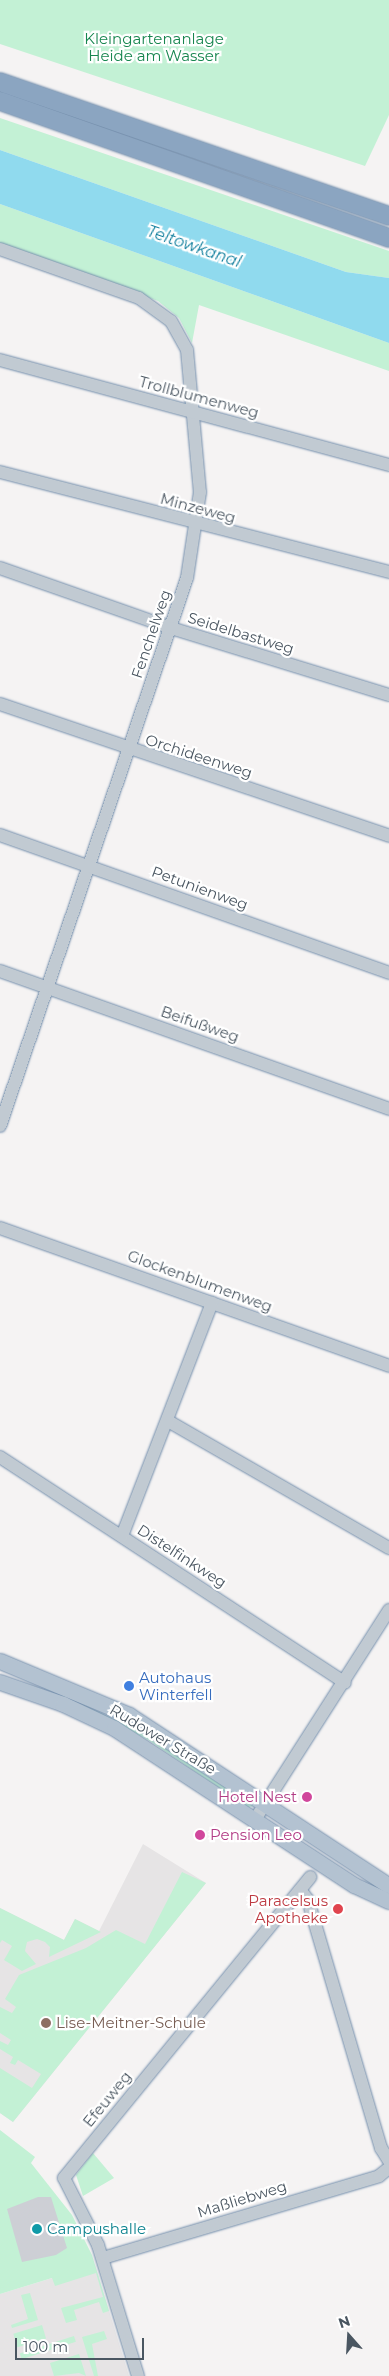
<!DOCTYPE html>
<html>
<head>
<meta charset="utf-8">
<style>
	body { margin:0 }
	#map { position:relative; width:389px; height:2376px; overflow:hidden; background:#f5f3f3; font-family:Montserrat,sans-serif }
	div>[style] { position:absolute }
	.education>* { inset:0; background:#e6e4e5 }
	.green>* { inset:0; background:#c3f1d5; transform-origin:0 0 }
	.water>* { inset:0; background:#90daee }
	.building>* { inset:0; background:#cdcfd5 }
	.roads { filter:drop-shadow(0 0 1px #7690ad) drop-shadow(0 0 1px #7690ad) }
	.minor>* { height:12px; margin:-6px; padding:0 6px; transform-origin:6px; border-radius:6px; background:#c1cad2 }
	.major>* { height:15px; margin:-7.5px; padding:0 7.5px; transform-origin:7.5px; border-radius:7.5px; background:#b3c2d1 }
	.highway>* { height:18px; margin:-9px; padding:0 9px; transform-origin:9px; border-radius:9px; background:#8ba5c1 }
	.dots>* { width:14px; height:14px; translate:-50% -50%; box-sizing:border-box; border:2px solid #fff; border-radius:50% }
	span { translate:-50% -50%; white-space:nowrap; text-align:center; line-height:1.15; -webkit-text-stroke:4.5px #fff; paint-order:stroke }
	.park-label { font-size:15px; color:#17864f }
	.street-label { font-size:15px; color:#4a5661 }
	.shop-label { font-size:15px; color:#366cbe }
	.left { translate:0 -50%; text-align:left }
	.hotel-label { font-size:15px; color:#b23c85 }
	.right { translate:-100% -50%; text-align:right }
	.health-label { font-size:15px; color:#be3a42 }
	.education-label { font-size:15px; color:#785e54 }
	.culture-label { font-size:15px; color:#0d838f }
	.water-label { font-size:16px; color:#0c7c9b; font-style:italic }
	.north { position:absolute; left:324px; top:2311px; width:50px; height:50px; -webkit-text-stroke:4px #fff; paint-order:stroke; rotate:341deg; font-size:14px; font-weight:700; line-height:20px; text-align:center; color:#4a5661 }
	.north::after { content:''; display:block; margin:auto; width:18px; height:22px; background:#4a5661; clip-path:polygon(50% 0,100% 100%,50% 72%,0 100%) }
	.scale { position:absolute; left:15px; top:2338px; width:129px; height:22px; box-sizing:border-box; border:2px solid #4a5661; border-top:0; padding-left:6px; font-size:15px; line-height:18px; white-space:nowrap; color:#4a5661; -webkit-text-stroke:4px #fff; paint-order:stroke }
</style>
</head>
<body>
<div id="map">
	<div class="education">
		<div style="clip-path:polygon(143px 1844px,206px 1883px,13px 2122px,0 2113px,0 1908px,64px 1940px,75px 1919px,99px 1931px)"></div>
		<div style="clip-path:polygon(95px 2265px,129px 2376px,0 2376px,0 2294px)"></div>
	</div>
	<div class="green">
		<div style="clip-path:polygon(0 0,389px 0,389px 115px,365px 166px,0 44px)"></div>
		<div style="clip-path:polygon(0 118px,389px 251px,389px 278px,346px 272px,0 150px)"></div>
		<div style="clip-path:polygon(0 204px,389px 343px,389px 371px,199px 305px,192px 343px,179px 318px,158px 301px,0 245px)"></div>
		<div style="clip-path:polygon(73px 1700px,150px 1736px,255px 1806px,248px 1807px,148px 1740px)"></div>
		<div style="clip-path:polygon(182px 1872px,206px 1883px,13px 2122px,0 2113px,0 2068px,32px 2088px,41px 2074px,18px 2060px,15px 2065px,10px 2063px,13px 2057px,0 2049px,0 2041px,8px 2045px,11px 2040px,0 2033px,0 2007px,12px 2013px,16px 2007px,5px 1999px,19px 1975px,86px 1948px,116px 1930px,145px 1944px)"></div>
		<div style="clip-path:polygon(0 1908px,64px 1940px,75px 1919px,101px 1932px,49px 1957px,50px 1947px,45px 1942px,37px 1939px,27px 1942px,25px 1951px,36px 1964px,22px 1971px,4px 1960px,12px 1946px,2px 1940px,0 1943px)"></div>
		<div style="clip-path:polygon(0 2130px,35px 2157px,31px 2163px,72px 2215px,92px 2255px,109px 2311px,103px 2313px,99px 2302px,74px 2310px,77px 2320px,66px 2323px,61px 2308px,103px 2297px,96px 2273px,55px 2286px,52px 2278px,0 2294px)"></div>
		<div style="clip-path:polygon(93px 2153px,114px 2178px,83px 2196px,76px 2175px)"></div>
		<div style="clip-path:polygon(30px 2293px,38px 2320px,12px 2328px,11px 2325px,28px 2319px,21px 2295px)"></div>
		<div style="left:42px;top:2325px;width:14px;height:30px;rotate:73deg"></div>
		<div style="clip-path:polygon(104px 2331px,107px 2339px,92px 2344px,98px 2376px,94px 2376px,82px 2337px)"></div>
		<div style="left:74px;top:2336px;width:6px;height:57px;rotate:72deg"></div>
		<div style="clip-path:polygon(79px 2354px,86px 2376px,79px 2373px,54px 2376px,50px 2363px)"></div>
	</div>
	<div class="water">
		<div style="clip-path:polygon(0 150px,346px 272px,389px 278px,389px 343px,0 204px)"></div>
	</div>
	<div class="building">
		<div style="clip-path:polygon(38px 2197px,51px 2197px,67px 2248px,56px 2255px,22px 2262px,7px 2209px)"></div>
	</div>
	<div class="roads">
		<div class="minor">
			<div style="left:0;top:249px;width:147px;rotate:19.4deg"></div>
			<div style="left:139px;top:298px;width:39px;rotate:36deg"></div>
			<div style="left:171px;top:321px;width:33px;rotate:61deg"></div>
			<div style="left:187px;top:350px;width:143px;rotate:84.8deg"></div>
			<div style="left:200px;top:492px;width:87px;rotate:98.6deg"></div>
			<div style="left:187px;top:578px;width:579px;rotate:108.84deg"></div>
			<div style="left:0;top:360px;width:403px;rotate:15.1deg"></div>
			<div style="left:0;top:472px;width:402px;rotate:14.4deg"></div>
			<div style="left:0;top:568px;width:181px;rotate:19.3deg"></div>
			<div style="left:171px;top:628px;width:228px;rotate:17.1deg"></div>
			<div style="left:0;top:704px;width:411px;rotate:18.7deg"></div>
			<div style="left:0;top:835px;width:413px;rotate:19.5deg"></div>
			<div style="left:0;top:971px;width:413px;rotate:19.5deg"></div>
			<div style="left:0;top:1228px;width:413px;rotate:19.5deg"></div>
			<div style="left:168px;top:1421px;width:255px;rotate:29.9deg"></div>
			<div style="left:0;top:1457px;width:412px;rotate:33.2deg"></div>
			<div style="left:122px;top:1536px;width:250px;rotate:-68.9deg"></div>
			<div style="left:256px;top:1818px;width:247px;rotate:-57.4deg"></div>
			<div style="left:300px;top:1890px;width:13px;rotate:51deg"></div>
			<div style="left:308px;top:1900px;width:259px;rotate:73.6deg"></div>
			<div style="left:381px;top:2148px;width:15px;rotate:58deg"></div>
			<div style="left:103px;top:2258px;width:288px;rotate:-16.5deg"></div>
			<div style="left:379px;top:2176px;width:13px;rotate:-39deg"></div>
			<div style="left:138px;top:2376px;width:137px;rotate:-107deg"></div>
			<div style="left:98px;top:2245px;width:75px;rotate:-116.9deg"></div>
			<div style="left:64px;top:2178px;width:389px;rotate:-50.7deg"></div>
		</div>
		<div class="major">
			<div style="left:0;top:1661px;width:140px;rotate:22.7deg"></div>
			<div style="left:129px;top:1715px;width:311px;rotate:33.3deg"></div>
			<div style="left:0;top:1682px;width:67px;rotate:19.2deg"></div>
			<div style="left:63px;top:1704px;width:56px;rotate:25.2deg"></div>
			<div style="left:114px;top:1728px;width:287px;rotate:33.2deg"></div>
			<div style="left:354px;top:1885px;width:38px;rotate:25deg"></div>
		</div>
		<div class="highway">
			<div style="left:0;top:82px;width:411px;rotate:19deg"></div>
			<div style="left:0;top:101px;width:412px;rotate:19.4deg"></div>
		</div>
	</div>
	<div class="dots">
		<div style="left:129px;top:1686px;background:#3f7fe0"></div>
		<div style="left:307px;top:1797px;background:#d1479c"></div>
		<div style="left:200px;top:1835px;background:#d1479c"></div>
		<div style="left:338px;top:1909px;background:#e0444e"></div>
		<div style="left:46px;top:2023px;background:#8d6e63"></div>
		<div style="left:37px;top:2229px;background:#0f9aa8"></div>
	</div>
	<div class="park-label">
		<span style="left:154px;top:47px">Kleingartenanlage<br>Heide am Wasser</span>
	</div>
	<div class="street-label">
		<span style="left:199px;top:397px;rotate:15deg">Trollblumenweg</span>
		<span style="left:198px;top:508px;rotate:15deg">Minzeweg</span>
		<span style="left:241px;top:633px;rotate:17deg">Seidelbastweg</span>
		<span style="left:151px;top:634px;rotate:-71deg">Fenchelweg</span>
		<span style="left:199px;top:756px;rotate:18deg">Orchideenweg</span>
		<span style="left:200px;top:888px;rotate:20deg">Petunienweg</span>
		<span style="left:200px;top:1024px;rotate:19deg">Beifußweg</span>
		<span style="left:200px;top:1281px;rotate:20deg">Glockenblumenweg</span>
		<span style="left:182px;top:1556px;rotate:33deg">Distelfinkweg</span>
		<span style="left:163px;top:1739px;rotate:31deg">Rudower Straße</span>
		<span style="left:107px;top:2099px;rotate:-51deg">Efeuweg</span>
		<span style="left:242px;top:2199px;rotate:-17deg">Maßliebweg</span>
	</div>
	<div class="shop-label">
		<span class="left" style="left:139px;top:1686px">Autohaus<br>Winterfell</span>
	</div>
	<div class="hotel-label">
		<span class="right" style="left:297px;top:1797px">Hotel Nest</span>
		<span class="left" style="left:210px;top:1835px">Pension Leo</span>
	</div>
	<div class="health-label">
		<span class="right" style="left:328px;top:1909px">Paracelsus<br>Apotheke</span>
	</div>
	<div class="education-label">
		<span class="left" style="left:56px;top:2023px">Lise-Meitner-Schule</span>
	</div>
	<div class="culture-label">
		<span class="left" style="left:47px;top:2229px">Campushalle</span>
	</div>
	<div class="water-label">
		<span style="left:194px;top:247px;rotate:19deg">Teltowkanal</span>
	</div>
	<div class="north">N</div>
	<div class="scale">100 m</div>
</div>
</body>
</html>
